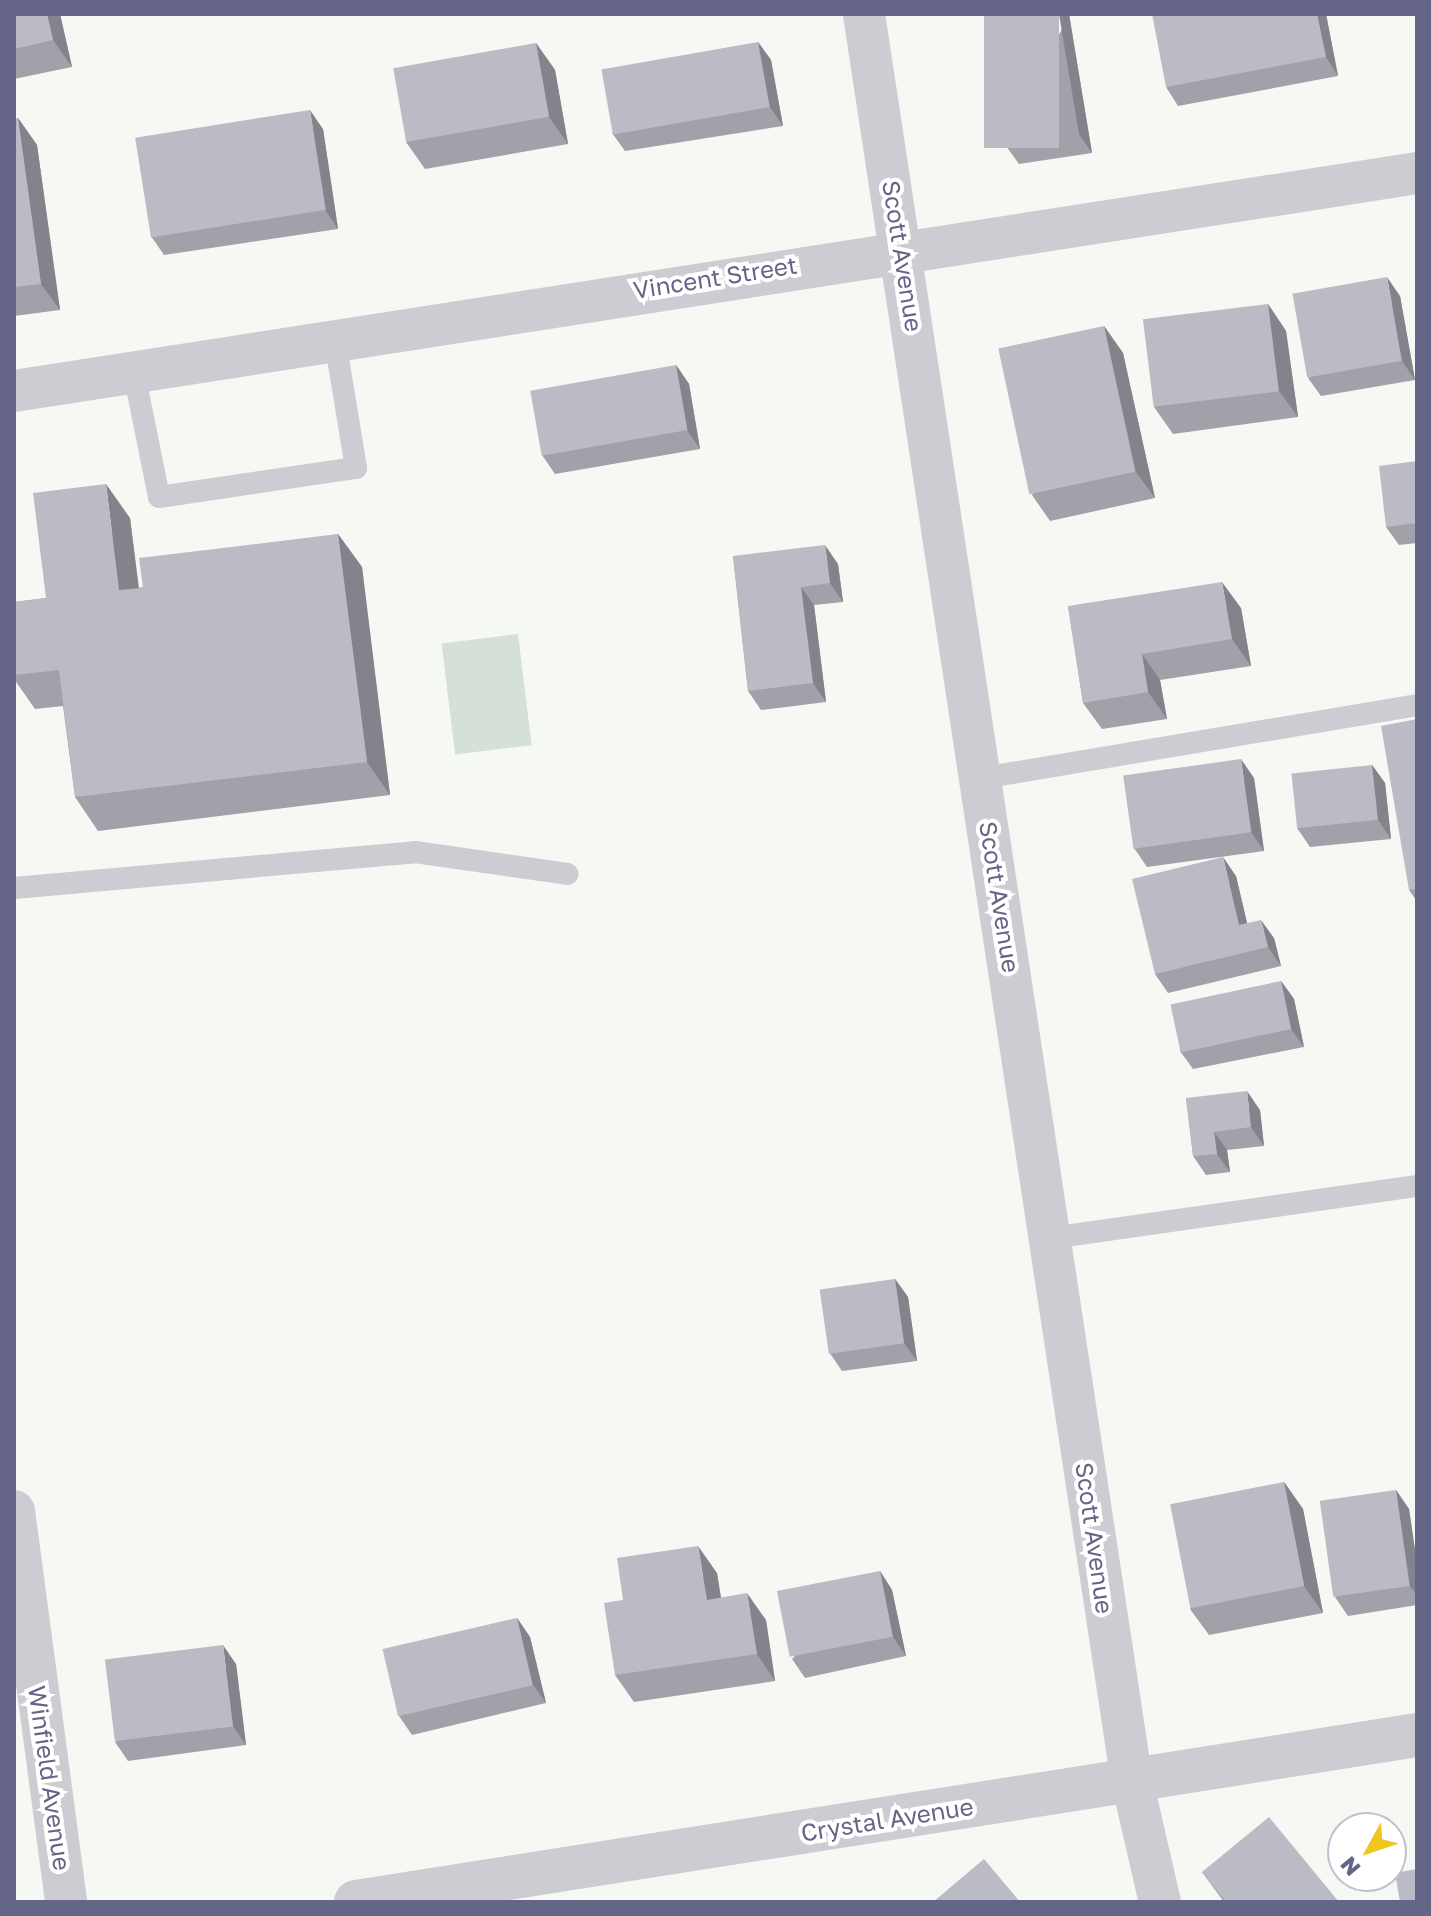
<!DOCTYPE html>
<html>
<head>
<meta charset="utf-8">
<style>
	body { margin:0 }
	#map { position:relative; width:1431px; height:1916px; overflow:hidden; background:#f6f8f4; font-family:"Golos Text",sans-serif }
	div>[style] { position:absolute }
	.green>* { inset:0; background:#d5e0d7; transform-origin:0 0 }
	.service>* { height:22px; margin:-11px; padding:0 11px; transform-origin:11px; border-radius:11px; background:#ccccd2 }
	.minor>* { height:42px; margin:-21px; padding:0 21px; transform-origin:21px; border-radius:21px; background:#ccccd2 }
	.tertiary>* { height:44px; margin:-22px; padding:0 22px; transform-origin:22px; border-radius:22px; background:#ccccd2 }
	.wall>* { inset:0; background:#a1a1aa }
	.shaded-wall>* { inset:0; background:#83838b }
	.building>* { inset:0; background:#bbbbc6; transform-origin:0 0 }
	span { translate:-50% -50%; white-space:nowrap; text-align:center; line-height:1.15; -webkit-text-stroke:8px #fff; paint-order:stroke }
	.street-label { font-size:24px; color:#656587 }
	.frame { position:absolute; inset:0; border:16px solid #656587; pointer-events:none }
	.north { position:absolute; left:1327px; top:1812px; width:80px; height:80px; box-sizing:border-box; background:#fff; border:2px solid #c1c1cf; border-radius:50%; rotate:230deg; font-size:22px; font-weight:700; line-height:32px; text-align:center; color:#656587 }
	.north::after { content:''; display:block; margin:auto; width:28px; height:36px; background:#eec61e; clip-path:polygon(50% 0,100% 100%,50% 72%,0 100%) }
</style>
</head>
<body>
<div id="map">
	<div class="green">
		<div style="left:518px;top:634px;width:112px;height:77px;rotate:83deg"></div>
	</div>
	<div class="service">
		<div style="left:134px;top:373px;width:126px;rotate:78.6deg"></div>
		<div style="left:159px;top:497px;width:199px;rotate:-8.4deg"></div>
		<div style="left:356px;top:468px;width:130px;rotate:-99.3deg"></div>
		<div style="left:982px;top:778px;width:441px;rotate:-9.5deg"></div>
		<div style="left:14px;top:888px;width:403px;rotate:-5.1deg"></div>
		<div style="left:415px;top:852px;width:154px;rotate:8.2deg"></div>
		<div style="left:1051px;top:1238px;width:370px;rotate:-8.1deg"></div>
	</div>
	<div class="minor">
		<div style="left:864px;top:14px;width:1787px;rotate:81.38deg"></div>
		<div style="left:1132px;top:1781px;width:124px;rotate:77deg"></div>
		<div style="left:14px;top:391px;width:1420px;rotate:-8.83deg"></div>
		<div style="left:14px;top:1511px;width:394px;rotate:82.4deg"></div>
	</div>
	<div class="tertiary">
		<div style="left:356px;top:1902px;width:1074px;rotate:-8.94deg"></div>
	</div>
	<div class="wall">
		<div style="clip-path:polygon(14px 14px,60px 14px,72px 67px,14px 79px)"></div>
		<div style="clip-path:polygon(1069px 14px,1092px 153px,1019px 164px,1006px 146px)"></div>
		<div style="clip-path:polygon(1326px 14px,1338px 76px,1178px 106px,1166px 87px)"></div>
		<div style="clip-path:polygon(758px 42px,771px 60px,783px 126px,625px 151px,612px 133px)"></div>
		<div style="clip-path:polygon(536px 43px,555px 70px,568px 144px,425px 169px,406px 142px)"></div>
		<div style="clip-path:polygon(18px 118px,37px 145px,60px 310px,14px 316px,14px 119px)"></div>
		<div style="clip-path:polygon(323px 129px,338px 229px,164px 255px,151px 236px)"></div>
		<div style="clip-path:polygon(1400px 296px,1415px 380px,1321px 396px,1308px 378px)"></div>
		<div style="clip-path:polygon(1268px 304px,1286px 331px,1298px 417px,1173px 434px,1154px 407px)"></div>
		<div style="clip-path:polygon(1104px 326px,1123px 353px,1155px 498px,1050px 521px,1032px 495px)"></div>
		<div style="clip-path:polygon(676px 365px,689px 384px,700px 449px,555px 474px,542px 455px)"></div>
		<div style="clip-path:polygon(1417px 461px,1417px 543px,1399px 545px,1386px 527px)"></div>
		<div style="clip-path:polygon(130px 518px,139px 588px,338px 534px,362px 567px,390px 795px,98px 831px,75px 797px,63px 706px,35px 709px,14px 679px,14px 602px,46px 598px)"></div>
		<div style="clip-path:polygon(733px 556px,838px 564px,843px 602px,814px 605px,826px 702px,761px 710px,748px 691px)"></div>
		<div style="clip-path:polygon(1068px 606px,1241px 608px,1251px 666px,1160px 680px,1167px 719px,1102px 729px,1083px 703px)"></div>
		<div style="clip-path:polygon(1417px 719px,1417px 899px,1416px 900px,1409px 890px)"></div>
		<div style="clip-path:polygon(1372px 765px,1385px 783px,1391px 839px,1310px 847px,1297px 828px)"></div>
		<div style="clip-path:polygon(1254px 778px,1264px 851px,1147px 867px,1134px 848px)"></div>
		<div style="clip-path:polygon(1236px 876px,1247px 923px,1274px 938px,1281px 966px,1168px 993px,1155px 974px)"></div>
		<div style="clip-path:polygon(1281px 981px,1294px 999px,1304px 1047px,1193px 1069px,1180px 1051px)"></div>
		<div style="clip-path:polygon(1186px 1098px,1260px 1110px,1264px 1146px,1227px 1150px,1230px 1172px,1206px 1175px,1193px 1156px)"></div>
		<div style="clip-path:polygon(895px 1279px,908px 1297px,917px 1361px,842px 1371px,829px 1352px)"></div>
		<div style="clip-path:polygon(1284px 1482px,1303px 1509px,1323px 1613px,1209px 1635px,1190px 1609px)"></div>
		<div style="clip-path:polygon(1396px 1490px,1409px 1509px,1417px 1564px,1417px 1605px,1348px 1616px,1335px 1597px)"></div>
		<div style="clip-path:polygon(880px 1571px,892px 1590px,906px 1656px,805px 1678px,792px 1659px)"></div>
		<div style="clip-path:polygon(717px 1573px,721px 1597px,766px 1620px,775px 1681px,634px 1702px,615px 1675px,623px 1600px)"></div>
		<div style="clip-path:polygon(517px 1618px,530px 1637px,546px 1703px,412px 1735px,399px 1716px)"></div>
		<div style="clip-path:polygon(236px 1664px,246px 1745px,128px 1761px,115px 1742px)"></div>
		<div style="clip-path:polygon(1202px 1872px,1339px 1902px,1224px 1902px)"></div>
	</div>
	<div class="shaded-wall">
		<div style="clip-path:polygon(47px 14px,60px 14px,72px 67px,53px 40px)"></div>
		<div style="clip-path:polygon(1059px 14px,1069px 14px,1092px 153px,1079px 134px)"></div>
		<div style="clip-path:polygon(1317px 14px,1326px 14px,1338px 76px,1326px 57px)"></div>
		<div style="clip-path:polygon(758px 42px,771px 60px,783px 126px,770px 107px)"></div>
		<div style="clip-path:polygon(536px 43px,555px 70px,568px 144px,549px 117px)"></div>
		<div style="clip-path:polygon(310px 110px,323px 129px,338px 229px,325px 210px)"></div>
		<div style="clip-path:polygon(18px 118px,37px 145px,60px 310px,41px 284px)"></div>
		<div style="clip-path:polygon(1387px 277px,1400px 296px,1415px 380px,1402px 361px)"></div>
		<div style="clip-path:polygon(1268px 304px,1286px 331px,1298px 417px,1279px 391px)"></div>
		<div style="clip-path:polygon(1104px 326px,1123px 353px,1155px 498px,1136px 472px)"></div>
		<div style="clip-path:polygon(676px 365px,689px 384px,700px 449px,687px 430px)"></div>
		<div style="clip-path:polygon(106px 484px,130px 518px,143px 624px,119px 590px)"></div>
		<div style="clip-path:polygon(338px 534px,362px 567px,390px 795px,367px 762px)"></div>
		<div style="clip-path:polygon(825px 545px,838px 564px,843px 602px,830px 583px)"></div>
		<div style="clip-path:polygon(1222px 582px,1241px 608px,1251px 666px,1232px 639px)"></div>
		<div style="clip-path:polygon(801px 587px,814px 605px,826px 702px,813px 683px)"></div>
		<div style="clip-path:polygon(1142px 654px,1160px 680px,1167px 719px,1148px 692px)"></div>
		<div style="clip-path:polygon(1241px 759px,1254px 778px,1264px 851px,1251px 832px)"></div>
		<div style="clip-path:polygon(1372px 765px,1385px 783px,1391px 839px,1378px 820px)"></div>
		<div style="clip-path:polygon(1223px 857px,1236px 876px,1252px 944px,1239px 925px)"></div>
		<div style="clip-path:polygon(1261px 920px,1274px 938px,1281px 966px,1268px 947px)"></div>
		<div style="clip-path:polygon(1281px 981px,1294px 999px,1304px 1047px,1291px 1029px)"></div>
		<div style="clip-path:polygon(1247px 1091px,1260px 1110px,1264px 1146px,1251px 1127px)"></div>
		<div style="clip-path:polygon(1214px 1132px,1227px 1150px,1230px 1172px,1217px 1154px)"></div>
		<div style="clip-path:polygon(895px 1279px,908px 1297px,917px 1361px,904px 1343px)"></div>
		<div style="clip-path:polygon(1284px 1482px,1303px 1509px,1323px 1613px,1304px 1586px)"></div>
		<div style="clip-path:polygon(1396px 1490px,1409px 1509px,1417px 1564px,1417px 1595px,1410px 1586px)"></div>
		<div style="clip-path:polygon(698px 1546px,717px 1573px,725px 1626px,707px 1600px)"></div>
		<div style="clip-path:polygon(880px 1571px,892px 1590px,906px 1656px,893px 1637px)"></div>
		<div style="clip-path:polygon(747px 1593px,766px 1620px,775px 1681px,757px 1654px)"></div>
		<div style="clip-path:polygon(517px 1618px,530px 1637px,546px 1703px,533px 1685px)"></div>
		<div style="clip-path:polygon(223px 1645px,236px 1664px,246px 1745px,233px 1726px)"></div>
	</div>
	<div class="building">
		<div style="clip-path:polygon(14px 14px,47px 14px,53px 40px,14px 49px)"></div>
		<div style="left:984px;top:14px;width:75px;height:134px"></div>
		<div style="clip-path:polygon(1152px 14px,1317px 14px,1326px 57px,1166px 87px)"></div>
		<div style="left:758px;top:42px;width:66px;height:159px;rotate:80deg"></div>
		<div style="left:536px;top:43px;width:75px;height:145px;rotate:80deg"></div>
		<div style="left:310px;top:110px;width:101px;height:177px;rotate:81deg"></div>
		<div style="clip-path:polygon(18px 118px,41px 284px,14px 287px,14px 119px)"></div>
		<div style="left:1387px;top:277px;width:85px;height:96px;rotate:80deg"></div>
		<div style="left:1268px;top:304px;width:88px;height:126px;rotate:83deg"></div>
		<div style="left:1104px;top:326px;width:149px;height:108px;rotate:78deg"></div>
		<div style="left:676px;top:365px;width:66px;height:148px;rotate:80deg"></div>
		<div style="clip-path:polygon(1417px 461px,1417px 523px,1386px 527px,1379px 466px)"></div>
		<div style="clip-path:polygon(106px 484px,119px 590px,143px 588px,139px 558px,338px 534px,367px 762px,75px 797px,59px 670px,14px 675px,14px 602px,46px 598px,33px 493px)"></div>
		<div style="clip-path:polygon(825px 545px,830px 583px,801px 587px,813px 683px,748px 691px,733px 556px)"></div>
		<div style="clip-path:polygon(1222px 582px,1232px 639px,1142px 654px,1148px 692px,1083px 703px,1068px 606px)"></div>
		<div style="clip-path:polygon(1417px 719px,1417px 889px,1409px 890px,1381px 726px)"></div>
		<div style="left:1241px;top:759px;width:74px;height:119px;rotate:82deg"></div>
		<div style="left:1372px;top:765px;width:55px;height:81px;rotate:84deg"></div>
		<div style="clip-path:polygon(1223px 857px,1239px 925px,1261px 920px,1268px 947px,1155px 974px,1132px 879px)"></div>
		<div style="left:1281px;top:981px;width:49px;height:113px;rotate:78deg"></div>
		<div style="clip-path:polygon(1247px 1091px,1251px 1127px,1214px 1132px,1217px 1154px,1193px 1156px,1186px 1098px)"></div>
		<div style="left:895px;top:1279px;width:65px;height:76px;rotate:82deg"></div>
		<div style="left:1284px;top:1482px;width:106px;height:116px;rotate:79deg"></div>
		<div style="left:1396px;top:1490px;width:97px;height:77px;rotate:82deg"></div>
		<div style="clip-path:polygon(698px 1546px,707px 1600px,747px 1593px,757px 1654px,615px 1675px,604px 1603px,623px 1600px,617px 1558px)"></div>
		<div style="left:880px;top:1571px;width:67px;height:105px;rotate:79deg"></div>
		<div style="left:517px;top:1618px;width:69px;height:138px;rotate:77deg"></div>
		<div style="left:223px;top:1645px;width:82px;height:119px;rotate:83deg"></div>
		<div style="clip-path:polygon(1269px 1817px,1339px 1902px,1226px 1902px,1202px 1872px)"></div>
		<div style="clip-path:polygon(984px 1859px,1020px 1902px,933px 1902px)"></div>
		<div style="clip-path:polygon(1417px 1869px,1417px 1902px,1400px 1902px,1395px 1873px)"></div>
	</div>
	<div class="street-label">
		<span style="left:903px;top:256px;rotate:81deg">Scott Avenue</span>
		<span style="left:715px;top:277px;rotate:-9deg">Vincent Street</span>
		<span style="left:1000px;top:897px;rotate:81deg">Scott Avenue</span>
		<span style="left:1095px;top:1538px;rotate:82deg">Scott Avenue</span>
		<span style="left:50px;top:1778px;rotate:82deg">Winfield Avenue</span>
		<span style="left:887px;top:1819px;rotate:-9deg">Crystal Avenue</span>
	</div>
	<div class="frame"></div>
	<div class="north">N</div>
</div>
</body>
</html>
